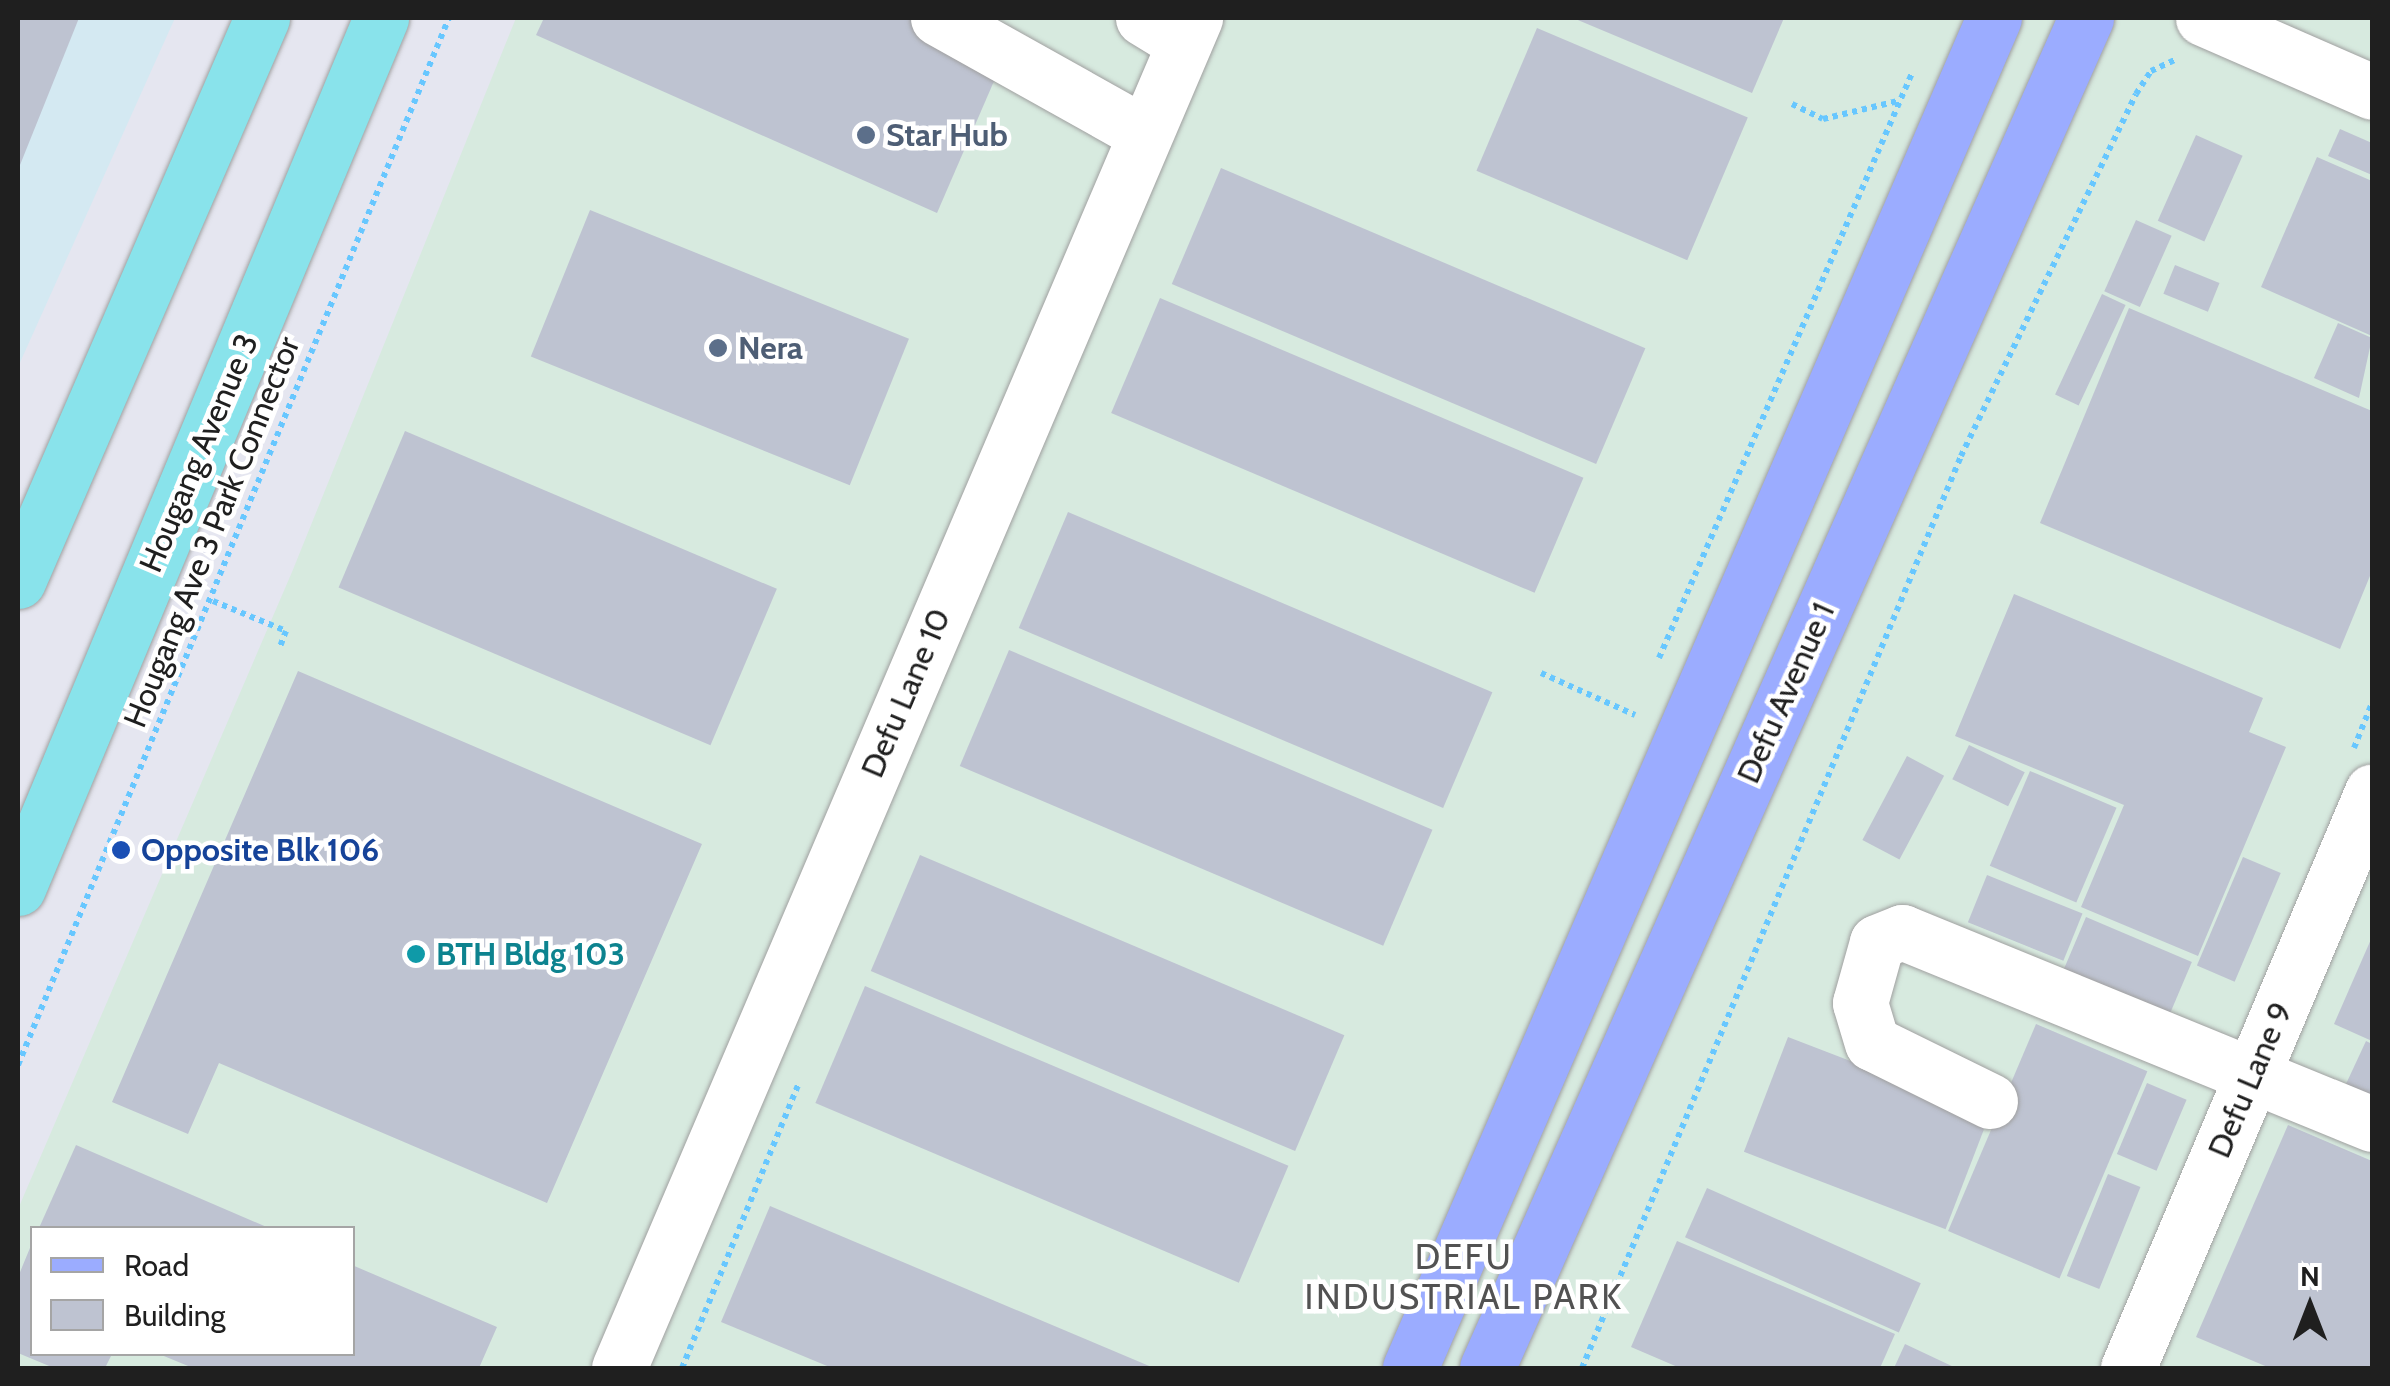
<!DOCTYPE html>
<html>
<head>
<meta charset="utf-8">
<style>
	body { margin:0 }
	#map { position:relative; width:2390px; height:1386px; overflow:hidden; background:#e5e6f0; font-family:Cabin,sans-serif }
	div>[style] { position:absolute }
	.commercial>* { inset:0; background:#d4e9f2 }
	.industrial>* { inset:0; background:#d7eadf }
	.building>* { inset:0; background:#bec3d1; transform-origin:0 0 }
	.path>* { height:6px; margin-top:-3px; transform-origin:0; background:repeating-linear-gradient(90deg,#67c7ff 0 5px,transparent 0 10px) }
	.roads { filter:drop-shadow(0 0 2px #a0a0a0) drop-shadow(0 0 2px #a0a0a0) }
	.minor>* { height:55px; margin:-27.5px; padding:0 27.5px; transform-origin:27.5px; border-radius:27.5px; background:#fff }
	.major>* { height:55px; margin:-27.5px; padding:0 27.5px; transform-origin:27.5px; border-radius:27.5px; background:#9bacff }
	.highway>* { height:55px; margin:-27.5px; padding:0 27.5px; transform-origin:27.5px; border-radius:27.5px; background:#89e3eb }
	.dots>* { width:28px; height:28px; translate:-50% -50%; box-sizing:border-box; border:5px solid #fff; border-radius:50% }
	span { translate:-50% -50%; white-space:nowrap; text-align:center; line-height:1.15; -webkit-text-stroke:9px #fff; paint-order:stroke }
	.service-label { font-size:32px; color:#4e5e75; font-weight:700 }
	.left { translate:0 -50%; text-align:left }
	.street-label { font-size:32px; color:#1f1f1f }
	.transit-label { font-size:32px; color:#164399; font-weight:700 }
	.culture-label { font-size:32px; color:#0d838f; font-weight:700 }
	.neighbourhood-label { font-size:35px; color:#525252; letter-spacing:2.5px }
	.frame { position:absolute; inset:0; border:20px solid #1f1f1f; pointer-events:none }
	.legend { position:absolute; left:30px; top:1226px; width:325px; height:130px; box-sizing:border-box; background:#fff; border:2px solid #a5a5a5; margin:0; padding:12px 18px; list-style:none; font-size:30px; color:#1f1f1f }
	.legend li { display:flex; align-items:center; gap:20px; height:50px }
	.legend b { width:50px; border:2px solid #a5a5a5 }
	.north { position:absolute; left:2260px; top:1256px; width:100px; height:100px; -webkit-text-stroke:8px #fff; paint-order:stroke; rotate:0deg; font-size:28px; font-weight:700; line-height:40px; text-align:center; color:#1f1f1f }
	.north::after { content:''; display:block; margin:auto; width:35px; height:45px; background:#1f1f1f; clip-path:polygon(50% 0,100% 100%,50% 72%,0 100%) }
</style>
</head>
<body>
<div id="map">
	<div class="commercial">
		<div style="clip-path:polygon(18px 18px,175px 18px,18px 367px)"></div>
	</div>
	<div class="industrial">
		<div style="clip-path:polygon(evenodd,516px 18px,2372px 18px,2372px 1368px,18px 1368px,18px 1209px,292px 572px,516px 18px,32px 1228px,352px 1228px,352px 1354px,32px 1354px,32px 1228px)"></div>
	</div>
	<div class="building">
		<div style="clip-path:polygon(18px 18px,79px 18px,18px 170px)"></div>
		<div style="clip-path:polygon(544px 18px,911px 18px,1004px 58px,937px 213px,536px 35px)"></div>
		<div style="clip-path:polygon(1573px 18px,1784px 18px,1752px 93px)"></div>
		<div style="left:1537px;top:28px;width:229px;height:155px;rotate:23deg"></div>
		<div style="clip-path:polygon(2340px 129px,2372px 143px,2372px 175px,2328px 156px)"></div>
		<div style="left:2196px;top:135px;width:51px;height:94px;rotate:24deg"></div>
		<div style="clip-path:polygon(2317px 157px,2372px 181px,2372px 336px,2261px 287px)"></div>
		<div style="left:1221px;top:168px;width:461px;height:126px;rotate:23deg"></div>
		<div style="left:590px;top:210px;width:344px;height:158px;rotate:22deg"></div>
		<div style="left:2136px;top:220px;width:39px;height:78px;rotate:24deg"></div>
		<div style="left:2175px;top:265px;width:48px;height:31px;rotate:22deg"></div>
		<div style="left:2102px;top:294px;width:26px;height:111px;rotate:25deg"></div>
		<div style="left:1160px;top:298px;width:460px;height:125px;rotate:23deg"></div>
		<div style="clip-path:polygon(2129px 308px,2372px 411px,2372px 571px,2340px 649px,2040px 523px)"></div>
		<div style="clip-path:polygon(2338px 323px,2372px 338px,2359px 398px,2314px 378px)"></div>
		<div style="left:405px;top:431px;width:404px;height:170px;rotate:23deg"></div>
		<div style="left:1068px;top:512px;width:461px;height:126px;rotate:23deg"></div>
		<div style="clip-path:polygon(2014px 594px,2263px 698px,2249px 732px,2286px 747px,2198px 956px,2081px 907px,2124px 805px,1955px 736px)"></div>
		<div style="left:1009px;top:650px;width:460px;height:126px;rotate:23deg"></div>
		<div style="clip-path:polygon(298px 671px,702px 844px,547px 1203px,219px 1063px,188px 1134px,112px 1102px)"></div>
		<div style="left:1969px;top:745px;width:62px;height:38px;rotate:26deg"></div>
		<div style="left:1907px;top:756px;width:42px;height:95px;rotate:28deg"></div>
		<div style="left:2030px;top:771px;width:94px;height:103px;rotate:23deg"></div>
		<div style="left:920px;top:855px;width:461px;height:126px;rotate:23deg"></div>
		<div style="left:2243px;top:857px;width:41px;height:118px;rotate:23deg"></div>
		<div style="left:1987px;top:875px;width:103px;height:51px;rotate:22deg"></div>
		<div style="left:2086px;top:917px;width:115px;height:57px;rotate:23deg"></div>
		<div style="clip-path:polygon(2372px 937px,2372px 1041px,2334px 1024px)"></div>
		<div style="left:865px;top:986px;width:460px;height:127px;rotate:23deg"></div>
		<div style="left:2036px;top:1024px;width:121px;height:225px;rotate:23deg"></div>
		<div style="left:1788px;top:1037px;width:216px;height:123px;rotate:21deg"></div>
		<div style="clip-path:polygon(2366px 1041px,2372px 1044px,2372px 1096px,2346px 1084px)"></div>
		<div style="left:2147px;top:1083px;width:43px;height:77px;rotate:23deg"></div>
		<div style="clip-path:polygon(2288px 1125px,2372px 1161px,2372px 1368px,2270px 1368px,2196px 1337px)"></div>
		<div style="clip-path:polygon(76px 1145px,269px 1228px,39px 1228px)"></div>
		<div style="left:2108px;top:1174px;width:35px;height:110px;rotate:22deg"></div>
		<div style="left:1707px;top:1188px;width:234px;height:54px;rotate:24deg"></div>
		<div style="clip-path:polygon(770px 1206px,1154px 1368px,832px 1368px,721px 1322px)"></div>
		<div style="clip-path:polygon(1677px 1241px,1895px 1334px,1880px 1368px,1680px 1368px,1631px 1347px)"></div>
		<div style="clip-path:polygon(32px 1243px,32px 1354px,112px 1354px,105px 1368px,54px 1368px,18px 1353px,18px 1277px)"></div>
		<div style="clip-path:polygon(352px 1265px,497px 1327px,479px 1368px,193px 1368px,159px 1354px,352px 1354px)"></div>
		<div style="clip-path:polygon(1905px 1344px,1956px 1368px,1894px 1368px)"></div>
	</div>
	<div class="path">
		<div style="left:1792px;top:104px;width:34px;rotate:26deg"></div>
		<div style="left:1823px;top:119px;width:77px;rotate:-13.5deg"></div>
		<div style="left:213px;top:601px;width:79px;rotate:22.3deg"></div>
		<div style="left:286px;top:631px;width:17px;rotate:111deg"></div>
		<div style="left:1659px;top:658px;width:637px;rotate:-66.61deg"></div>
		<div style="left:1541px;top:673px;width:103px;rotate:24.1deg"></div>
		<div style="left:2354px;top:748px;width:48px;rotate:-68.2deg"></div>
		<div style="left:18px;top:1065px;width:1132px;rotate:-67.63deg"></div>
		<div style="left:682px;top:1368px;width:308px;rotate:-67.7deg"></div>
		<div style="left:1582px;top:1368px;width:988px;rotate:-67.43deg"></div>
		<div style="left:1961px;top:456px;width:402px;rotate:-64.2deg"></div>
		<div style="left:2136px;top:94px;width:27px;rotate:-57deg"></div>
		<div style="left:2151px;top:71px;width:29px;rotate:-25deg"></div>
	</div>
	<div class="roads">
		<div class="minor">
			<div style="left:938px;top:18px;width:234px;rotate:29.2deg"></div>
			<div style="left:1143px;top:18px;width:48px;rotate:31.4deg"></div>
			<div style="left:2203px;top:18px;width:184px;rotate:23.6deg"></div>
			<div style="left:1990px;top:1101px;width:131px;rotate:-153.8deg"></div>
			<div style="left:1872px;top:1043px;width:42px;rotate:-106.7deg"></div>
			<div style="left:1860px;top:1003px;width:63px;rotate:-74.4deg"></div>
			<div style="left:1877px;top:942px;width:27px;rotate:-22deg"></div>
			<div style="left:1902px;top:932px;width:508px;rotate:22.22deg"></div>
			<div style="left:619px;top:1368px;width:1468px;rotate:-66.89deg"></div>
			<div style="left:2128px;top:1368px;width:626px;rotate:-67.04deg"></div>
		</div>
		<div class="major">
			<div style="left:1410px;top:1368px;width:1471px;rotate:-66.61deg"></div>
			<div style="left:1487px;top:1368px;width:1477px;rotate:-66.07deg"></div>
		</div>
		<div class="highway">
			<div style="left:18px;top:581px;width:614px;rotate:-66.57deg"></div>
			<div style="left:18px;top:888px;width:943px;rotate:-67.35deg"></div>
		</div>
	</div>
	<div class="dots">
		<div style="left:866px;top:135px;background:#5c6f8a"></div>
		<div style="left:718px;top:348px;background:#5c6f8a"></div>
		<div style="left:121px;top:850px;background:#1a4fb4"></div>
		<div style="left:416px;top:954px;background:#0f9aa8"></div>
	</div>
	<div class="service-label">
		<span class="left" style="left:886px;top:135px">Star Hub</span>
		<span class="left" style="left:738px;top:348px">Nera</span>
	</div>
	<div class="street-label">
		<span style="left:199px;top:453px;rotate:-67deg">Hougang Avenue 3</span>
		<span style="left:212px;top:532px;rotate:-68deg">Hougang Ave 3 Park Connector</span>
		<span style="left:906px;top:693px;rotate:-67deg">Defu Lane 10</span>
		<span style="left:1786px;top:693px;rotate:-66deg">Defu Avenue 1</span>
		<span style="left:2250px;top:1080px;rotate:-67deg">Defu Lane 9</span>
	</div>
	<div class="transit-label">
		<span class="left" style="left:141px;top:850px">Opposite Blk 106</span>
	</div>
	<div class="culture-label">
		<span class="left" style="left:436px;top:954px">BTH Bldg 103</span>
	</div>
	<div class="neighbourhood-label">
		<span style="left:1464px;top:1277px">DEFU<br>INDUSTRIAL PARK</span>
	</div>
	<div class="frame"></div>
	<ul class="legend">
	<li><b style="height:12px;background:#9bacff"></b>Road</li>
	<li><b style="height:28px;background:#bec3d1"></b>Building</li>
	</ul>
	<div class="north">N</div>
</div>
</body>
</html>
